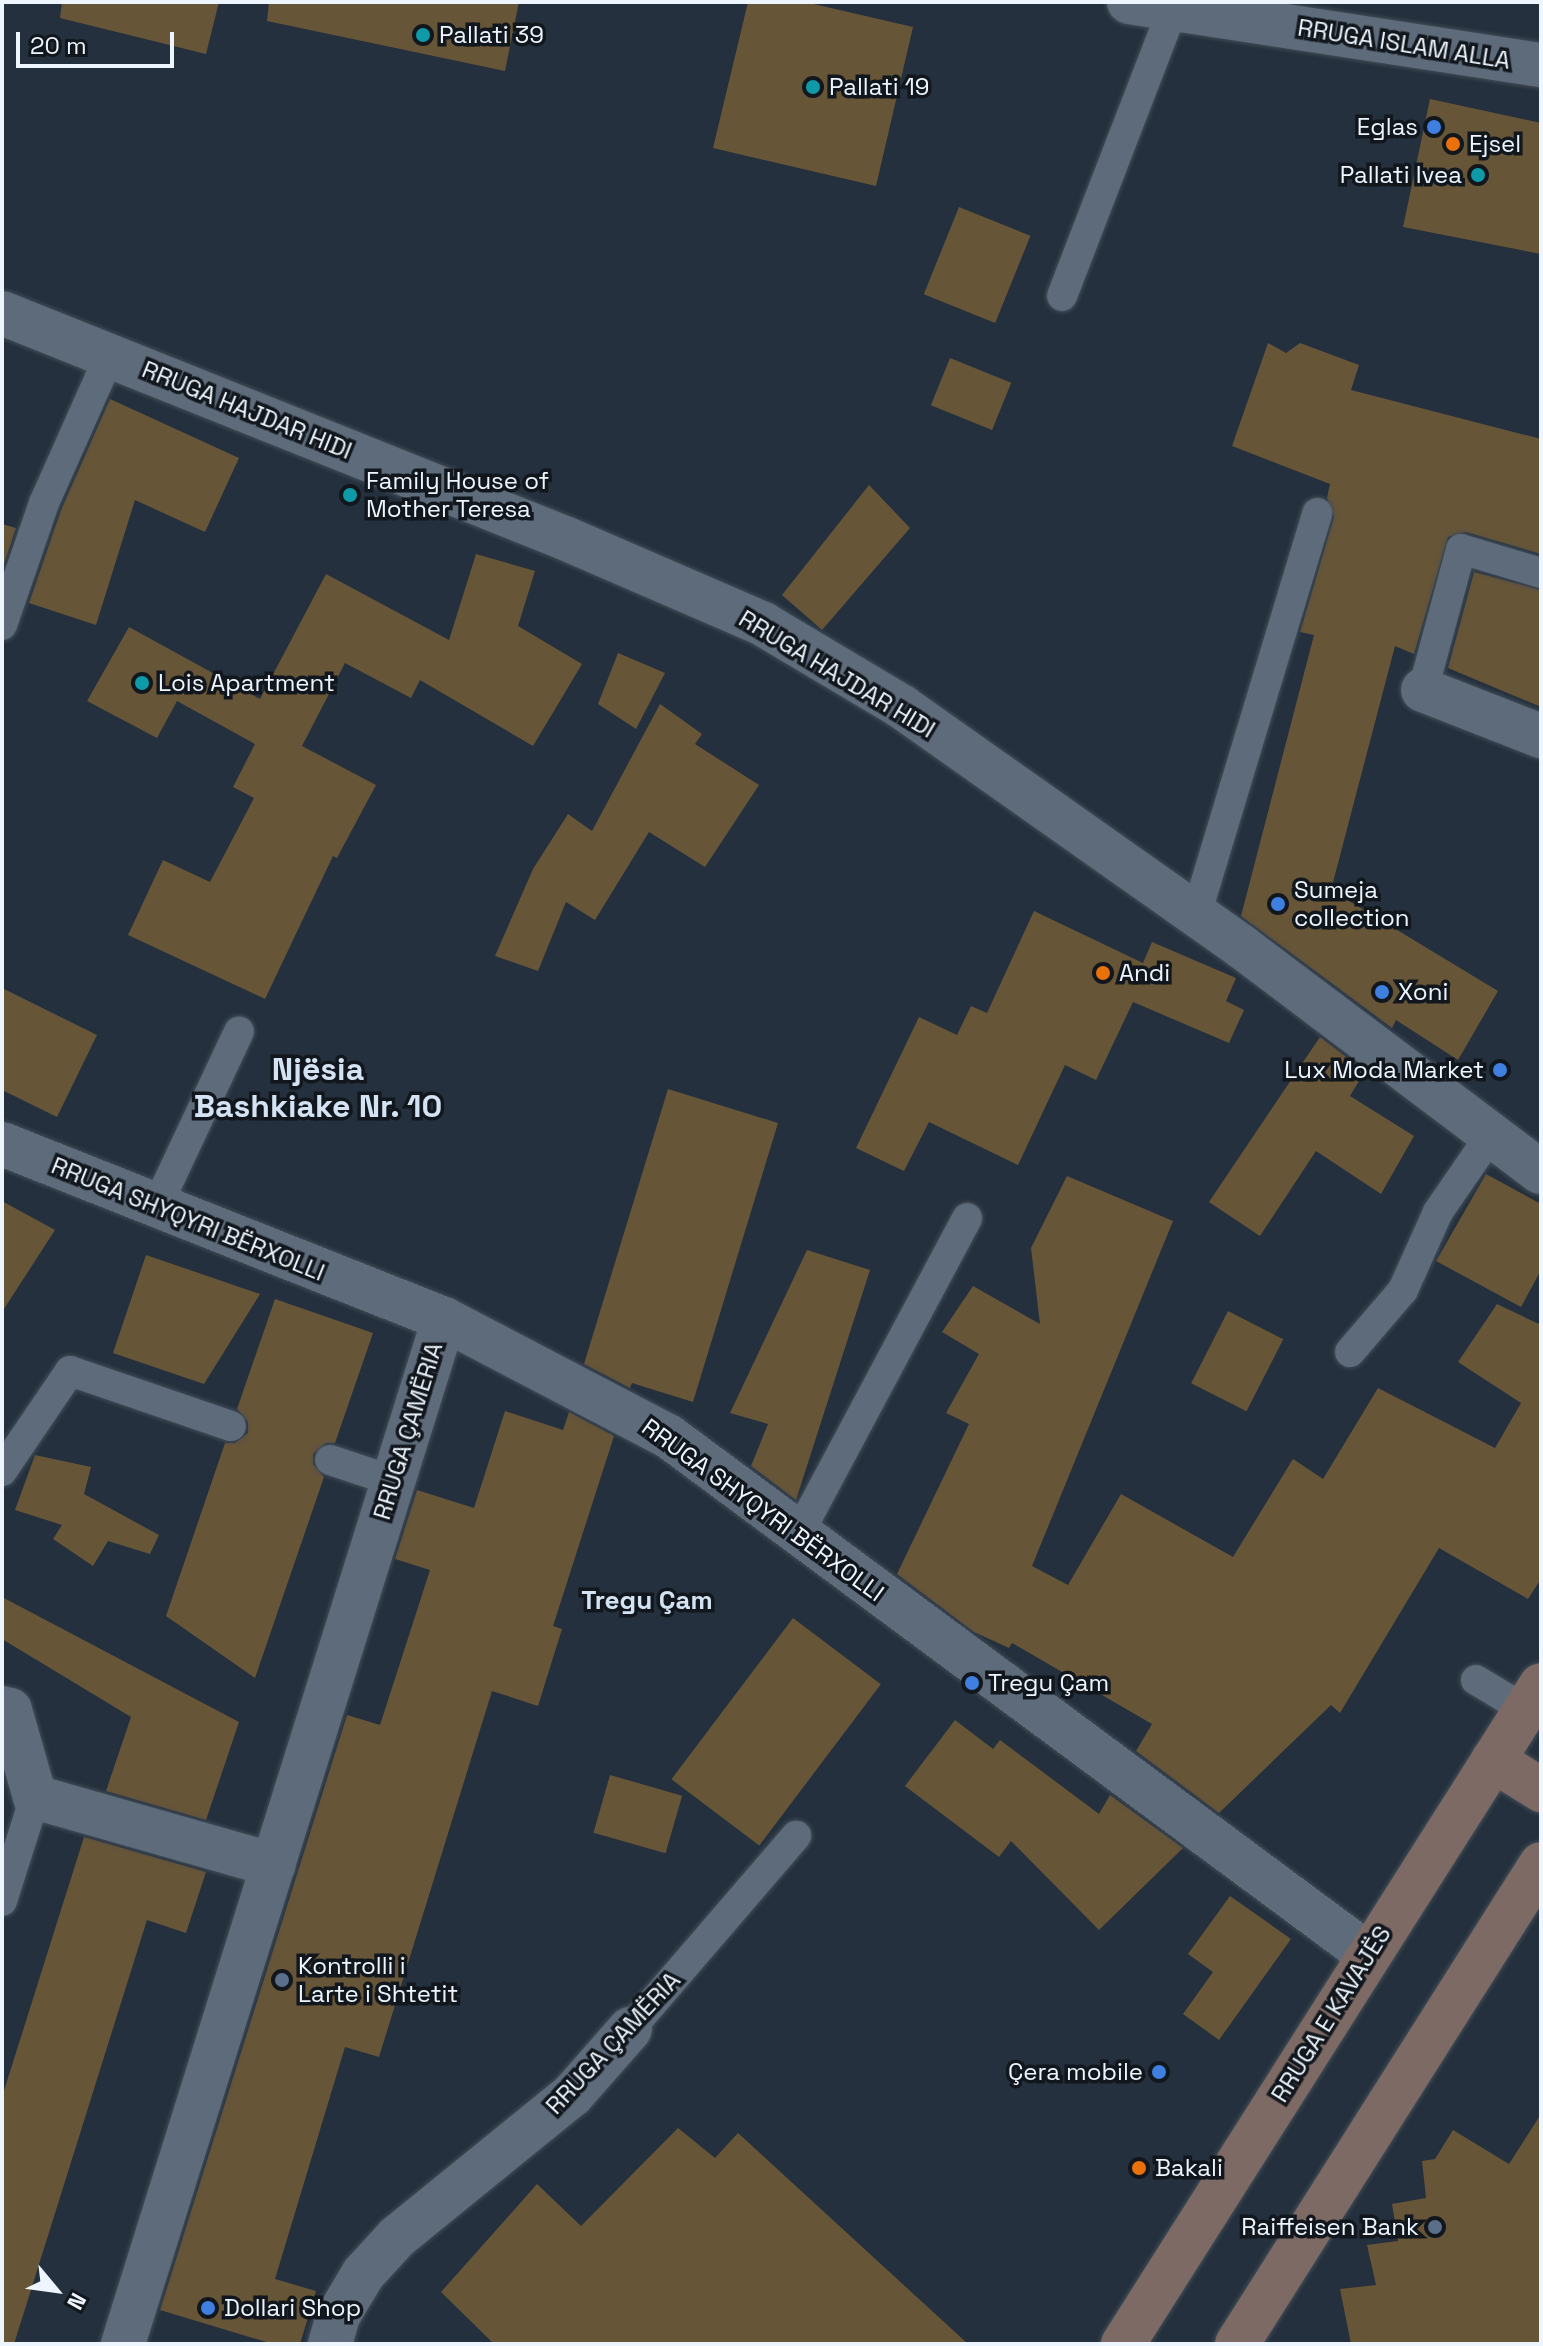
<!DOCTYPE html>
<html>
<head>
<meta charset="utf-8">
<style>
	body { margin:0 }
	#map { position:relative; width:1543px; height:2346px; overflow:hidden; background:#24303d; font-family:"Space Grotesk",sans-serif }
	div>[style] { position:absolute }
	.building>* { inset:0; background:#675538; transform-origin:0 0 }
	.roads { filter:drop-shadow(0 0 2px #424d58) drop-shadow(0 0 2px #424d58) }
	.service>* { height:30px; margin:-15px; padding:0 15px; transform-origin:15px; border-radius:15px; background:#5d6b7a }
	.minor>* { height:44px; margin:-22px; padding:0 22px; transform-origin:22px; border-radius:22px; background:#5d6b7a }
	.secondary>* { height:44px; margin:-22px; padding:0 22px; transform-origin:22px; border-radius:22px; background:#7d6a64 }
	.dots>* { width:22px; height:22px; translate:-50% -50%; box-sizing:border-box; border:4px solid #12171d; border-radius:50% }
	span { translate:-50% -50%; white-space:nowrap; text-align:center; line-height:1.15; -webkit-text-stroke:7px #12171d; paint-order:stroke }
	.poi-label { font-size:24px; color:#edf6fe }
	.left { translate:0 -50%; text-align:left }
	.right { translate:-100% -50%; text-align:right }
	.street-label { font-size:24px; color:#edf6fe }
	.neighbourhood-label { font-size:26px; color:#d3e3f4; font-weight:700 }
	.district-label { font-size:32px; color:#d3e3f4; font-weight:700 }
	.frame { position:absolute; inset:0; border:4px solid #edf6fe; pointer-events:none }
	.north { position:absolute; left:16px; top:2250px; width:80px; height:80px; -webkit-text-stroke:6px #12171d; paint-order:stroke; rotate:119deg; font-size:22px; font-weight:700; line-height:32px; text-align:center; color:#edf6fe }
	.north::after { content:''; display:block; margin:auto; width:28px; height:36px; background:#edf6fe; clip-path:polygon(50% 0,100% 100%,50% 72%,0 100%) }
	.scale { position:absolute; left:16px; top:32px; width:158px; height:36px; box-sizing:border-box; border:4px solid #edf6fe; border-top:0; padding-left:10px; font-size:24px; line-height:28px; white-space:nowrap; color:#edf6fe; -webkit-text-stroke:6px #12171d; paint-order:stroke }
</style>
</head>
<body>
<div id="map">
	<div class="building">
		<div style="clip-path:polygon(62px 2px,219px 2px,206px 54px,60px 18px)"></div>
		<div style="clip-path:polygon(269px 2px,519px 2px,505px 71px,267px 21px)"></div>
		<div style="clip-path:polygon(748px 2px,805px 2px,913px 27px,876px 186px,713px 148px)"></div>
		<div style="clip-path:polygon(1430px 99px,1541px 123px,1541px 254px,1403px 227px)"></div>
		<div style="left:959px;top:207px;width:77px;height:94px;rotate:22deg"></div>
		<div style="clip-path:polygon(1268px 343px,1286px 353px,1300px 343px,1359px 365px,1351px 390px,1541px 439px,1541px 554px,1466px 532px,1448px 537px,1414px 654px,1395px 646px,1331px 890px,1498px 991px,1458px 1060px,1396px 1020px,1392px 1028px,1241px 916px,1314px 635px,1300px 632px,1334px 517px,1327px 498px,1330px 484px,1232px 446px)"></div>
		<div style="left:950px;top:358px;width:66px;height:51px;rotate:22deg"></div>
		<div style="clip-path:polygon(110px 399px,239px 458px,205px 532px,135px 500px,96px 625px,29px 603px,61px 510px)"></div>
		<div style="clip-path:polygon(869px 485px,910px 528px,822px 630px,782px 595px)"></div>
		<div style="clip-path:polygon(2px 524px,16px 528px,2px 570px)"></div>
		<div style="clip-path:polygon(476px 554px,535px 571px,518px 626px,582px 664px,533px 746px,420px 680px,411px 698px,345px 663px,302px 746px,376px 785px,337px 858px,333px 856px,265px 999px,128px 935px,163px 860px,210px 882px,254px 798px,233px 787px,255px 744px,177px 701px,157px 738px,87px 701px,129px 627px,260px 699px,326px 574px,449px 640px)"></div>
		<div style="clip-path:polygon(1474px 572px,1541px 590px,1541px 707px,1448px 668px)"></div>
		<div style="clip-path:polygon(618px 653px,665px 673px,636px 729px,598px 704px)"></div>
		<div style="clip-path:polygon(660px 704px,702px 734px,695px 744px,759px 785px,705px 867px,649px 832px,595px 920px,566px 902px,538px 971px,495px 956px,533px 869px,568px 814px,592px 831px)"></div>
		<div style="clip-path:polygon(1034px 911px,1143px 963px,1152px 942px,1236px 978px,1226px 1001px,1244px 1010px,1229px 1043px,1133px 1002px,1096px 1080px,1065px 1065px,1018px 1165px,929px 1122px,904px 1171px,856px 1148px,919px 1017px,957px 1035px,971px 1006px,987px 1013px)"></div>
		<div style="clip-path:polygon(2px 988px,97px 1035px,57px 1117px,2px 1090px)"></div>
		<div style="clip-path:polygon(1320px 1037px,1365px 1071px,1350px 1096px,1414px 1136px,1381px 1194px,1316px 1151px,1260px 1236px,1209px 1202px)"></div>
		<div style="clip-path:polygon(668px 1089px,778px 1123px,693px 1402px,632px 1383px,630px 1388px,584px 1364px)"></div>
		<div style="clip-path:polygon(1486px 1174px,1541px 1204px,1541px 1270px,1521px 1307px,1436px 1261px)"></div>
		<div style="clip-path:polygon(1067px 1176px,1173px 1221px,1032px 1566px,1068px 1585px,1121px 1494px,1233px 1557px,1293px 1459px,1323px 1479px,1378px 1388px,1495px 1448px,1521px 1403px,1458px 1362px,1497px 1304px,1541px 1325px,1541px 1579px,1528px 1599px,1439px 1548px,1340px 1713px,1331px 1705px,1219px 1813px,1136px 1751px,1152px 1724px,1012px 1643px,1009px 1648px,974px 1632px,897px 1574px,969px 1424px,946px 1413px,979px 1354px,942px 1332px,973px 1286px,1040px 1324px,1031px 1248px)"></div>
		<div style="clip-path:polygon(2px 1201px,55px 1230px,2px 1312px)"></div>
		<div style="clip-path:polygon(807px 1250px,870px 1270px,796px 1500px,751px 1466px,768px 1424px,730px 1413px)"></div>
		<div style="clip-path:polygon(146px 1255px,260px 1294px,204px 1384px,113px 1353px)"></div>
		<div style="clip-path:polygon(275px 1299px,373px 1333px,335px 1443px,326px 1443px,313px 1454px,313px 1464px,324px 1477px,255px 1678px,166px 1616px,225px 1443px,235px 1443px,248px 1433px,248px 1422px,237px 1409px)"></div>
		<div style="left:1228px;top:1311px;width:62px;height:81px;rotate:27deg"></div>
		<div style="clip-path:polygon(505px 1411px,563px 1430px,569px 1412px,614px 1436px,553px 1626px,562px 1629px,538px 1706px,492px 1691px,379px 2057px,345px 2047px,275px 2279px,316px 2291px,300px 2344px,273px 2344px,160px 2310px,347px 1715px,380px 1725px,430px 1570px,395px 1559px,417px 1490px,474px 1508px)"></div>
		<div style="clip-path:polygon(35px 1455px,91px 1467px,84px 1494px,159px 1535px,150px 1554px,108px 1541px,93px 1566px,53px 1539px,62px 1525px,15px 1510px)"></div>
		<div style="clip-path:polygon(2px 1597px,239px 1722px,206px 1820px,106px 1791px,131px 1717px,2px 1639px)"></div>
		<div style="left:793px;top:1618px;width:110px;height:202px;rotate:37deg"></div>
		<div style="clip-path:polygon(955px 1720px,993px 1749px,1000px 1740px,1099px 1814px,1110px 1795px,1183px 1848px,1099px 1930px,1011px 1841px,999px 1857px,905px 1786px)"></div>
		<div style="left:610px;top:1775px;width:75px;height:60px;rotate:16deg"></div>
		<div style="clip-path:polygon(84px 1837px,206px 1872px,186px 1933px,147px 1920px,14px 2344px,2px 2344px,2px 2097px)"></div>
		<div style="clip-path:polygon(1230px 1896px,1291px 1939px,1219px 2040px,1183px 2014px,1213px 1972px,1188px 1954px)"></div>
		<div style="clip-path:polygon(1541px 2114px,1541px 2344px,1351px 2344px,1340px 2289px,1376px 2285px,1367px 2245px,1398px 2241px,1392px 2204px,1426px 2198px,1422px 2161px,1435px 2159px,1453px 2130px,1509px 2164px)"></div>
		<div style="clip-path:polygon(678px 2128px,715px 2158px,738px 2133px,968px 2344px,494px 2344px,441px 2292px,537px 2184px,581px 2226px)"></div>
	</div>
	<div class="roads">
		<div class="service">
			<div style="left:1062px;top:296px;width:308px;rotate:-68.9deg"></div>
			<div style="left:2px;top:625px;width:129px;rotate:-71deg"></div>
			<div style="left:44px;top:503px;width:162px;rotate:-66deg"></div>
			<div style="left:1423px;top:690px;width:146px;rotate:-74.9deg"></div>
			<div style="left:1461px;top:549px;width:84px;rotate:16.7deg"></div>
			<div style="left:1196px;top:915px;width:420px;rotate:-73.2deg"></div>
			<div style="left:156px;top:1208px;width:195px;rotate:-64.8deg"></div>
			<div style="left:1350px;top:1352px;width:82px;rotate:-49.5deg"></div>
			<div style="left:1403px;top:1290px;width:85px;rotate:-65.8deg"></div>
			<div style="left:1438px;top:1212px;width:93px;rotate:-55.5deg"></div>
			<div style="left:330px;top:1460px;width:66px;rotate:18.4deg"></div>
			<div style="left:2px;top:1471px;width:121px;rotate:-55.8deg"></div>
			<div style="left:70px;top:1371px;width:170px;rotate:18.9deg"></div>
			<div style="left:799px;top:1533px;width:357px;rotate:-61.9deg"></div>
			<div style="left:1476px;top:1680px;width:58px;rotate:31deg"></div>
			<div style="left:2px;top:1901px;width:109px;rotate:-72.4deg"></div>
			<div style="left:630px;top:2029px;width:255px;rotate:-49.3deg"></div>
		</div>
		<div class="minor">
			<div style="left:1129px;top:2px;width:417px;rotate:8.7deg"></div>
			<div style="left:2px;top:313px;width:609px;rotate:21.8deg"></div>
			<div style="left:567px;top:539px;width:214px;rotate:23.4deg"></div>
			<div style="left:763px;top:624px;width:162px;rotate:30.8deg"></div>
			<div style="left:902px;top:707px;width:416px;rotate:35.2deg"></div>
			<div style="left:1242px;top:947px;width:374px;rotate:37deg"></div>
			<div style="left:1423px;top:690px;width:127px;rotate:21.3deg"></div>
			<div style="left:2px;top:1144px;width:475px;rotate:21.6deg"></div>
			<div style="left:444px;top:1319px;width:253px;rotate:27.6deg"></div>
			<div style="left:668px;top:1436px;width:872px;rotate:36.52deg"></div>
			<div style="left:2px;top:1708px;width:8px;rotate:14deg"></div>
			<div style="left:10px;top:1710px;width:91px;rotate:74deg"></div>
			<div style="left:35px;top:1797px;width:248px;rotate:15.9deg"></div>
			<div style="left:123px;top:2344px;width:1074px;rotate:-72.61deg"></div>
			<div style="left:330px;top:2344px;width:29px;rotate:-74deg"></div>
			<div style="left:338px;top:2316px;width:49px;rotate:-59.2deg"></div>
			<div style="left:363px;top:2274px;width:50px;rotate:-47.4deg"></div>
			<div style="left:397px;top:2237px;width:225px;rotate:-39.1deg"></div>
			<div style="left:572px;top:2095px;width:88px;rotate:-48.7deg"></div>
		</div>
		<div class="secondary">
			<div style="left:1493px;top:1760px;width:57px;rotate:32deg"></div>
			<div style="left:1123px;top:2344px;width:780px;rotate:-57.61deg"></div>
			<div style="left:1237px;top:2344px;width:568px;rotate:-57.65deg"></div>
		</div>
	</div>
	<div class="dots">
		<div style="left:423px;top:35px;background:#0f9aa8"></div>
		<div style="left:813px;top:87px;background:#0f9aa8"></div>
		<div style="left:1434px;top:127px;background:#3f7fe0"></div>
		<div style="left:1453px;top:144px;background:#e8710a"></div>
		<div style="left:1478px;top:175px;background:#0f9aa8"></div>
		<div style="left:350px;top:495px;background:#0f9aa8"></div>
		<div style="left:142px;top:683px;background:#0f9aa8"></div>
		<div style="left:1278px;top:904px;background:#3f7fe0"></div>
		<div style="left:1103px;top:973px;background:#e8710a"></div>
		<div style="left:1382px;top:992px;background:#3f7fe0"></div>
		<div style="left:1500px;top:1070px;background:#3f7fe0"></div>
		<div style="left:972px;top:1683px;background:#3f7fe0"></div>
		<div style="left:282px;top:1980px;background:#5c6f8a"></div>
		<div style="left:1159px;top:2072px;background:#3f7fe0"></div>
		<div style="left:1139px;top:2168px;background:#e8710a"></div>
		<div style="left:1435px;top:2227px;background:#5c6f8a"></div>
		<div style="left:208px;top:2308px;background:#3f7fe0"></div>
	</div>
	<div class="poi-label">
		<span class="left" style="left:439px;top:35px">Pallati 39</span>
		<span class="left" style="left:829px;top:87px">Pallati 19</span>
		<span class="right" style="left:1418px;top:127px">Eglas</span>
		<span class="left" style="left:1469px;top:144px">Ejsel</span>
		<span class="right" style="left:1462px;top:175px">Pallati Ivea</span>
		<span class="left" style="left:366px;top:495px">Family House of<br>Mother Teresa</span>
		<span class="left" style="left:158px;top:683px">Lois Apartment</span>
		<span class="left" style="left:1294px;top:904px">Sumeja<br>collection</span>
		<span class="left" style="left:1119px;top:973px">Andi</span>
		<span class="left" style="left:1398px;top:992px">Xoni</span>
		<span class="right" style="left:1484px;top:1070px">Lux Moda Market</span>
		<span class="left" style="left:988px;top:1683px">Tregu Çam</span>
		<span class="left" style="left:298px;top:1980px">Kontrolli i<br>Larte i Shtetit</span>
		<span class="right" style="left:1143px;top:2072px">Çera mobile</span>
		<span class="left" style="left:1155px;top:2168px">Bakali</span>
		<span class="right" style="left:1419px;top:2227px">Raiffeisen Bank</span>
		<span class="left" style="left:224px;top:2308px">Dollari Shop</span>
	</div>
	<div class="street-label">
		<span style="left:1404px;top:44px;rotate:9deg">RRUGA ISLAM ALLA</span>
		<span style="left:247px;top:410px;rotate:22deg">RRUGA HAJDAR HIDI</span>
		<span style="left:837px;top:674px;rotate:31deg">RRUGA HAJDAR HIDI</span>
		<span style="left:188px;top:1219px;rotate:22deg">RRUGA SHYQYRI BËRXOLLI</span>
		<span style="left:408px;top:1431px;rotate:-73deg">RRUGA ÇAMËRIA</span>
		<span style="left:763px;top:1510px;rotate:36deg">RRUGA SHYQYRI BËRXOLLI</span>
		<span style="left:1331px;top:2014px;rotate:-58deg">RRUGA E KAVAJËS</span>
		<span style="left:613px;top:2043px;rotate:-47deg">RRUGA ÇAMËRIA</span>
	</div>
	<div class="neighbourhood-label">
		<span style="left:647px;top:1601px">Tregu Çam</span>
	</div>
	<div class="district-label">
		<span style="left:318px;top:1088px">Njësia<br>Bashkiake Nr. 10</span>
	</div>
	<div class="frame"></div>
	<div class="north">N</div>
	<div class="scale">20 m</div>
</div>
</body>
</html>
